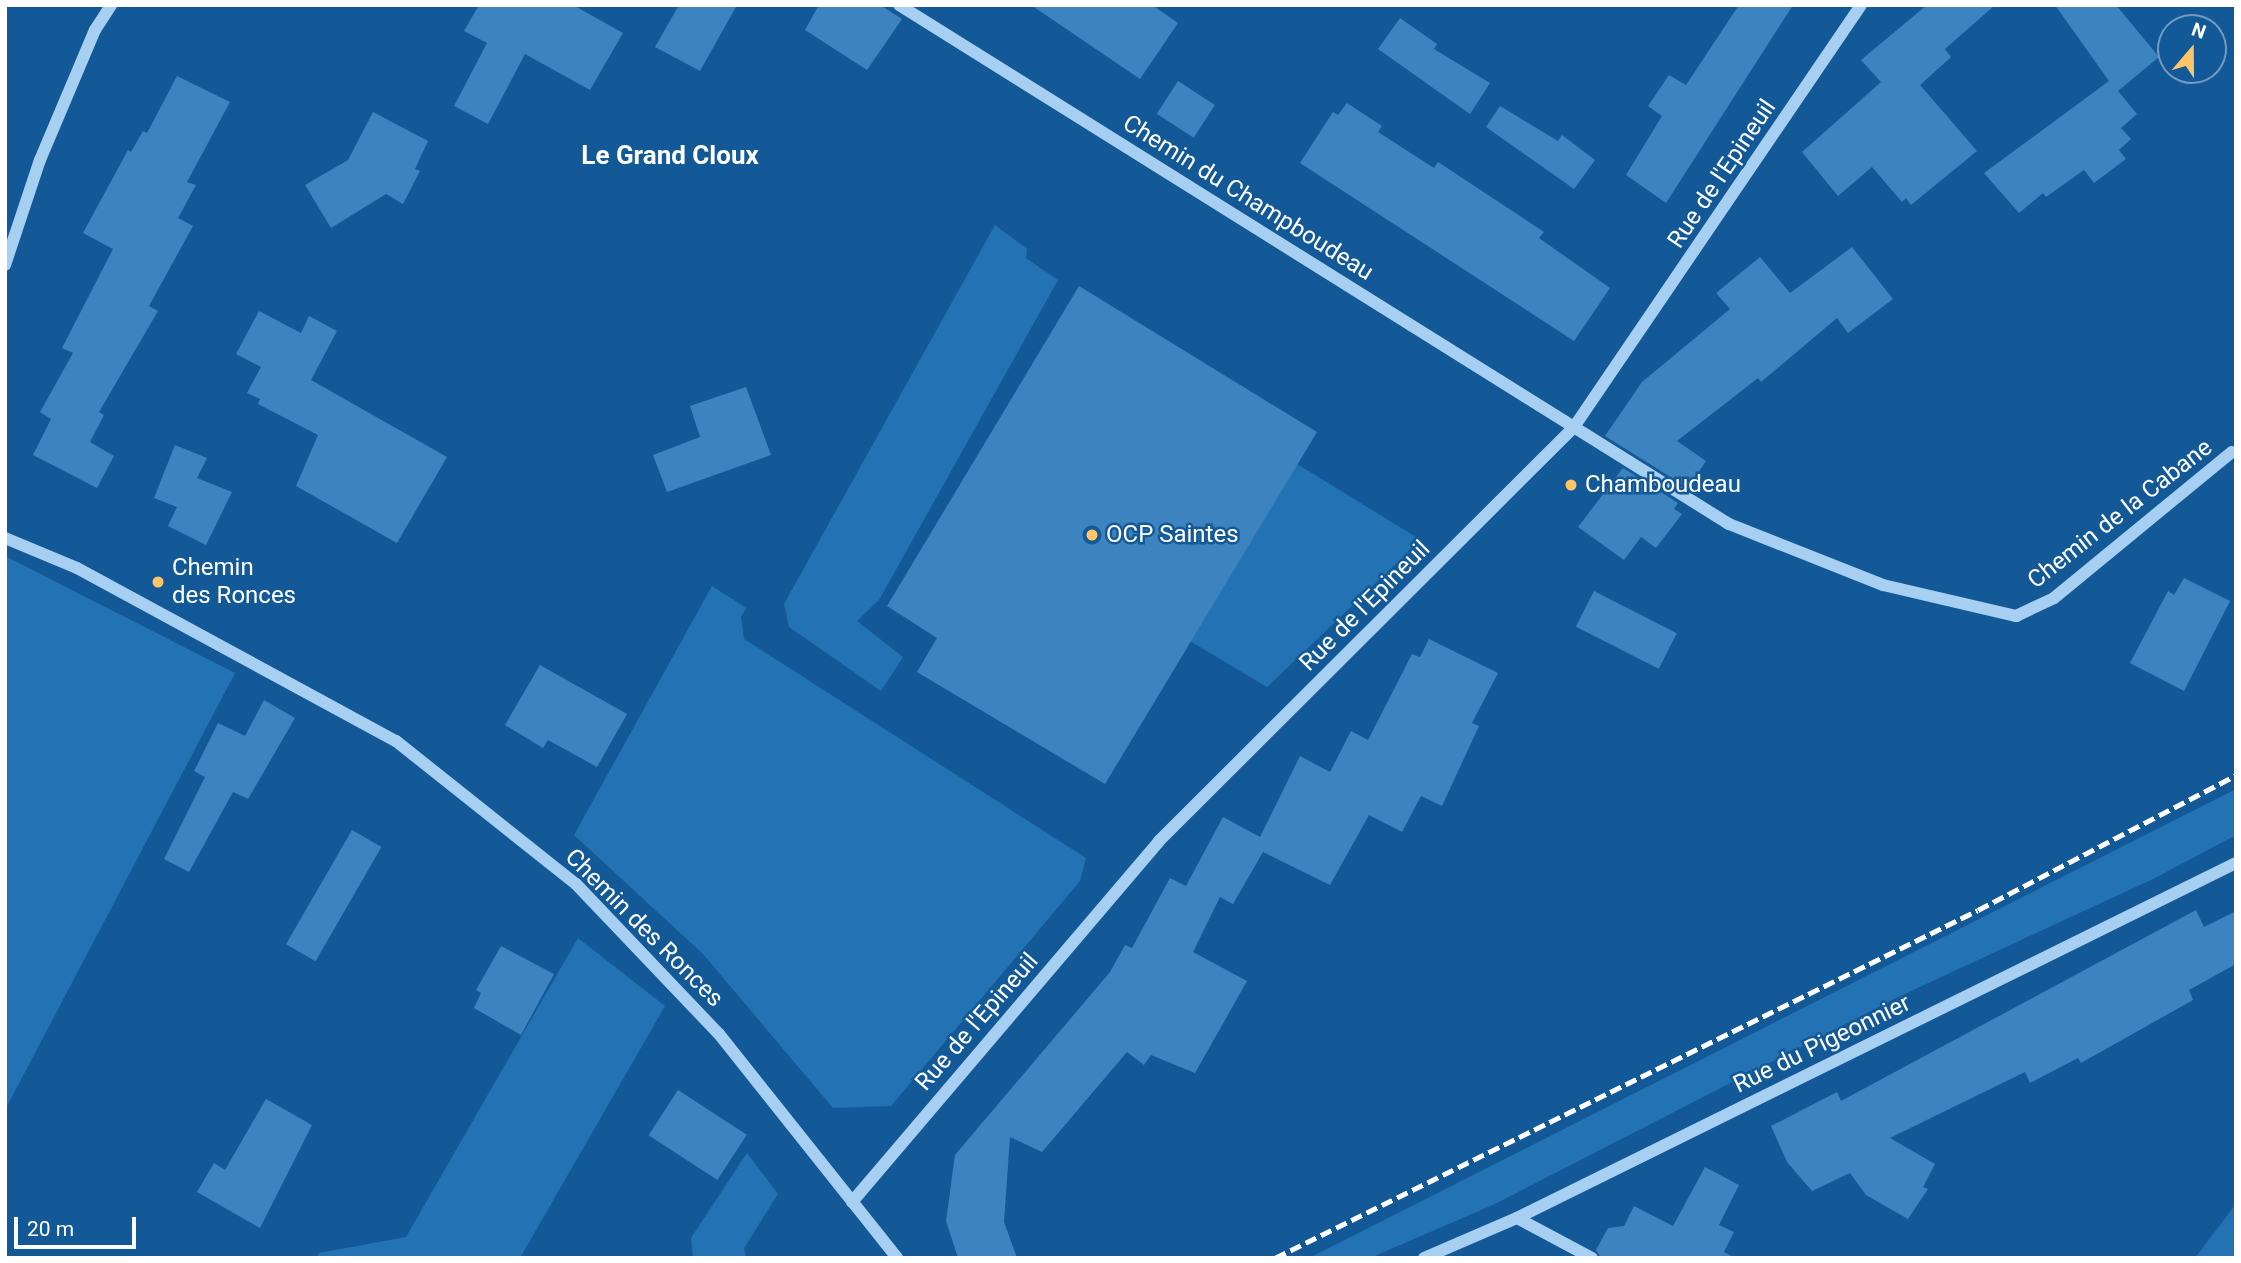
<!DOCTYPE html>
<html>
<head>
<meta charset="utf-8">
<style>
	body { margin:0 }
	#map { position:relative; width:2241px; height:1263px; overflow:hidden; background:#145997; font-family:Roboto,sans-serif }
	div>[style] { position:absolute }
	.green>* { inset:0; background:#2372b4 }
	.building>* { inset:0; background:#3d83bf; transform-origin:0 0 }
	.minor>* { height:12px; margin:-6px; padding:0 6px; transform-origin:6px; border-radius:6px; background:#a6cff2 }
	.rail>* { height:5px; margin-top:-2.5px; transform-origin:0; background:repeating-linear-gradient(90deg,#fff 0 12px,transparent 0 17px) }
	.dots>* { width:19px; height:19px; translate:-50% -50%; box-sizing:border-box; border:4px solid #145997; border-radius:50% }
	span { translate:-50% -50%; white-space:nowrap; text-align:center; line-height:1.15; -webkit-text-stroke:5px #145997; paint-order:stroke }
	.street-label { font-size:24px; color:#fff }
	.poi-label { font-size:24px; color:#fff }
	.left { translate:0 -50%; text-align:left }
	.neighbourhood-label { font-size:26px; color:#fff; font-weight:700 }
	.frame { position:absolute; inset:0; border:7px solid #fff; pointer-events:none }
	.north { position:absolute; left:2157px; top:14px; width:70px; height:70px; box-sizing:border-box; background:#145997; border:2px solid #729bc1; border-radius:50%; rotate:20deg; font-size:19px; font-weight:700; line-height:28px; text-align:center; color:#fff }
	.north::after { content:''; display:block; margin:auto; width:24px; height:32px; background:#ffc567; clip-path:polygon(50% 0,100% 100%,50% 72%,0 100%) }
	.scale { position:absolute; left:14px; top:1217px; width:122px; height:32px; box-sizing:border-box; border:4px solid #fff; border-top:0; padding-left:9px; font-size:21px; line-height:24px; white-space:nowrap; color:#fff; -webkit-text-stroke:5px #145997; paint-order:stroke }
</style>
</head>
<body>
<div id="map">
	<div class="green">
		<div style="clip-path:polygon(995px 225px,1027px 249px,1026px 258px,1058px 280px,879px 600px,857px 621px,903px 657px,881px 691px,789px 627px,784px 604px)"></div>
		<div style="clip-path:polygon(1297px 464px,1421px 540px,1267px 687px,1190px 641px)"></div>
		<div style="clip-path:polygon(5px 556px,235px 673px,5px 1110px)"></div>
		<div style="clip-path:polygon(712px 586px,746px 608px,741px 617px,744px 639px,1086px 858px,1080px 881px,891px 1106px,833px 1108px,703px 954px,574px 835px)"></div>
		<div style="clip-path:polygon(2236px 789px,2236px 835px,2153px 879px,1896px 998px,1495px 1204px,1370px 1258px,1309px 1258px)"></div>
		<div style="clip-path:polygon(578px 938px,665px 1006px,520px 1258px,316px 1258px,319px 1253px,406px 1237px)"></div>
		<div style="clip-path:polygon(747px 1153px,778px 1194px,744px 1248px,746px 1258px,693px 1258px,691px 1238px)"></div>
		<div style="clip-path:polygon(2236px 1204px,2236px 1258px,2195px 1258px)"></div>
	</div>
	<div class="building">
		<div style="clip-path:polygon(479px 5px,573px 5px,623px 33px,590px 90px,525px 54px,488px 124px,454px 106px,487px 43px,464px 31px)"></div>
		<div style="clip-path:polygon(679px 5px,737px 5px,700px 71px,655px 47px)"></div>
		<div style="clip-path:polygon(819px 5px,880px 5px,902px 19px,867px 70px,805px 30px)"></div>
		<div style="clip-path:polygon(1031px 5px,1152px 5px,1178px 23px,1140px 79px)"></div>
		<div style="clip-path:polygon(1739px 5px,1793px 5px,1666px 203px,1626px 175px,1662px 116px,1648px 106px,1669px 75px,1686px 85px)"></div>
		<div style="clip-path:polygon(1927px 5px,1995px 5px,1945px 49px,1951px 57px,1920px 85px,1977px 151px,1911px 205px,1906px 198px,1902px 202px,1872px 167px,1838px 196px,1802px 152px,1881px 82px,1861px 60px)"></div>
		<div style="clip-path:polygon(2055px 5px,2116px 5px,2159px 57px,2118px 91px,2137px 114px,2121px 128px,2131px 139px,2119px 150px,2126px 159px,2094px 183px,2084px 170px,2046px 197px,2043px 193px,2019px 213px,1984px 173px,2109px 81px)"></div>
		<div style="clip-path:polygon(1400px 18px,1437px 44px,1434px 49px,1490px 83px,1470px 114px,1378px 49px)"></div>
		<div style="clip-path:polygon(177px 76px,230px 102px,187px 182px,196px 185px,178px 218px,193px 226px,149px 306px,158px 311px,99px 412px,104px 415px,90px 442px,114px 456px,97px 488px,33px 455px,51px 419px,40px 412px,73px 353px,62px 348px,113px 249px,83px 233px,128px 150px,131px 152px,143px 131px,147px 133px)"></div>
		<div style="left:1178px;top:81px;width:44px;height:39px;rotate:33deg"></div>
		<div style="clip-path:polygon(1347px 103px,1382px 126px,1378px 132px,1434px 168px,1438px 162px,1544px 232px,1539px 238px,1610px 288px,1574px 341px,1300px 163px,1333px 112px,1338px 115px)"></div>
		<div style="clip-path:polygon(1500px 106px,1558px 141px,1562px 135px,1595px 160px,1574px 189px,1486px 127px)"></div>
		<div style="clip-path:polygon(373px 112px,428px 141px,415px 169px,420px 171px,403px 204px,386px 194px,331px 228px,305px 185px,348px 160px)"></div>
		<div style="clip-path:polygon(1852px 247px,1893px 299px,1848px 333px,1837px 318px,1761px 382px,1758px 378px,1677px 441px,1706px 461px,1688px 488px,1605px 436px,1642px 382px,1730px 309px,1716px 293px,1760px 257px,1790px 293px)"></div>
		<div style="clip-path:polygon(1079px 286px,1317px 432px,1105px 784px,917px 672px,937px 638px,887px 606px)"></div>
		<div style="clip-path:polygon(259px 311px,301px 333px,309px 316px,337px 331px,311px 380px,447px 457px,397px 543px,296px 486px,318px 435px,258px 404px,260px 399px,247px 393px,261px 367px,236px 354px)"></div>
		<div style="clip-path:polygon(746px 387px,771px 455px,667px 492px,653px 455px,700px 437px,690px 406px)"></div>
		<div style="clip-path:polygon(175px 445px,207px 458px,197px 478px,232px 492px,206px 545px,168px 526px,177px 507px,154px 498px)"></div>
		<div style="clip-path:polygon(1623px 468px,1678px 503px,1674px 509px,1682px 514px,1656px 548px,1641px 537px,1624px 560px,1578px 527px)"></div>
		<div style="clip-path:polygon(2184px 578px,2230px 601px,2184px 691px,2130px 663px,2168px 591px,2174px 595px)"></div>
		<div style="left:1594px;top:591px;width:93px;height:40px;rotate:27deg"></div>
		<div style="clip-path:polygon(1429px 639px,1498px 673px,1472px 723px,1479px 726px,1442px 806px,1421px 796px,1402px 832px,1369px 815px,1330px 885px,1263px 852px,1233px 904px,1220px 897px,1193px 952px,1247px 981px,1195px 1073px,1151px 1055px,1144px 1065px,1127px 1052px,1042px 1152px,1010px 1137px,1004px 1222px,1017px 1258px,958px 1258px,946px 1221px,955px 1155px,1110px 972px,1125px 945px,1132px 948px,1170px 878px,1186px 886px,1223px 817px,1260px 837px,1300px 756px,1330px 772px,1351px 731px,1368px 740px,1412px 654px,1420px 657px)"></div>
		<div style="clip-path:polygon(540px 665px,627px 714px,597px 767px,548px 740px,543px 748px,505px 725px)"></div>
		<div style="clip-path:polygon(264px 700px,295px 718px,248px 799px,233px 792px,189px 872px,164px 859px,205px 777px,194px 771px,218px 723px,245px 736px)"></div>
		<div style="left:352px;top:830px;width:34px;height:132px;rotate:30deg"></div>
		<div style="clip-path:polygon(2196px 910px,2204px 927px,2236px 911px,2236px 964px,2189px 990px,2193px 1000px,2081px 1063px,2078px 1058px,2030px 1083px,2025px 1072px,1890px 1138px,1935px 1164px,1923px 1187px,1928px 1189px,1908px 1219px,1866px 1195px,1850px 1173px,1812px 1191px,1787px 1162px,1771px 1126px,1837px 1092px,1841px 1101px)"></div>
		<div style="clip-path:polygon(501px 946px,554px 974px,521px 1035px,474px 1008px,481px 993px,476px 990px)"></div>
		<div style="left:678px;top:1090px;width:82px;height:54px;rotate:33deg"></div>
		<div style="clip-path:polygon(266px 1099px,312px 1125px,260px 1228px,197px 1192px,214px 1163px,225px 1170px)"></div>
		<div style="clip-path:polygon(1705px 1167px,1739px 1185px,1719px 1225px,1734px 1232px,1724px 1252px,1735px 1258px,1601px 1258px,1596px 1250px,1608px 1228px,1624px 1226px,1634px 1206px,1673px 1226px)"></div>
	</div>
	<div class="minor">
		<div style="left:899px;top:5px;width:979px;rotate:32.02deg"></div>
		<div style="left:1729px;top:524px;width:166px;rotate:21.6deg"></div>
		<div style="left:1883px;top:585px;width:137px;rotate:13.1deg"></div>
		<div style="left:2016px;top:616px;width:42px;rotate:-25.3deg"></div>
		<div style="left:2054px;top:598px;width:230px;rotate:-39.4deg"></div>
		<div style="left:5px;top:265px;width:111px;rotate:-71.6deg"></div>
		<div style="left:40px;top:160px;width:141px;rotate:-67.1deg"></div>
		<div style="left:95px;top:30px;width:30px;rotate:-57deg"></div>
		<div style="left:5px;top:538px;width:78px;rotate:22.6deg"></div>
		<div style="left:77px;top:568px;width:363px;rotate:28.5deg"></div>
		<div style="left:396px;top:741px;width:230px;rotate:38.5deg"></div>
		<div style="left:576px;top:884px;width:207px;rotate:46.4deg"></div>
		<div style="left:719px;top:1034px;width:286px;rotate:51.5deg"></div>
		<div style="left:852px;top:1202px;width:474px;rotate:-49.6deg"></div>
		<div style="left:1159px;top:841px;width:586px;rotate:-44.93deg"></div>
		<div style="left:1574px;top:427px;width:510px;rotate:-55.78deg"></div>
		<div style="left:1517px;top:1218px;width:85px;rotate:28.1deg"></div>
		<div style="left:1424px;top:1258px;width:101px;rotate:-23.3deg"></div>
		<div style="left:1517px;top:1218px;width:802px;rotate:-26.28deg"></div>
	</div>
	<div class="rail">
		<div style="left:1275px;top:1258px;width:784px;rotate:-26.34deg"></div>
		<div style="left:1978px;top:910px;width:291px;rotate:-27.6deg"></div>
	</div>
	<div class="dots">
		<div style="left:1571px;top:485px;background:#ffc567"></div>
		<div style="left:1092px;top:535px;background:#ffc567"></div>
		<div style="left:158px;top:582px;background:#ffc567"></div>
	</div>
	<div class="street-label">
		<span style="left:1722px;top:174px;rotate:-56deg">Rue de l'Epineuil</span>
		<span style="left:1248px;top:198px;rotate:32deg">Chemin du Champboudeau</span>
		<span style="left:2120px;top:514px;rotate:-38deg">Chemin de la Cabane</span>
		<span style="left:1365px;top:606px;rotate:-45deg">Rue de l'Epineuil</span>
		<span style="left:644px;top:928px;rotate:45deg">Chemin des Ronces</span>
		<span style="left:977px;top:1022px;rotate:-49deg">Rue de l'Epineuil</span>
		<span style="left:1822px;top:1044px;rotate:-26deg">Rue du Pigeonnier</span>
	</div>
	<div class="poi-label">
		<span class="left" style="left:1585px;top:485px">Chamboudeau</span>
		<span class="left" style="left:1106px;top:535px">OCP Saintes</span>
		<span class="left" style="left:172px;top:582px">Chemin<br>des Ronces</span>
	</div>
	<div class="neighbourhood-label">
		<span style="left:670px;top:156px">Le Grand Cloux</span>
	</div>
	<div class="frame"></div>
	<div class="north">N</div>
	<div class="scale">20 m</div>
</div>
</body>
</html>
